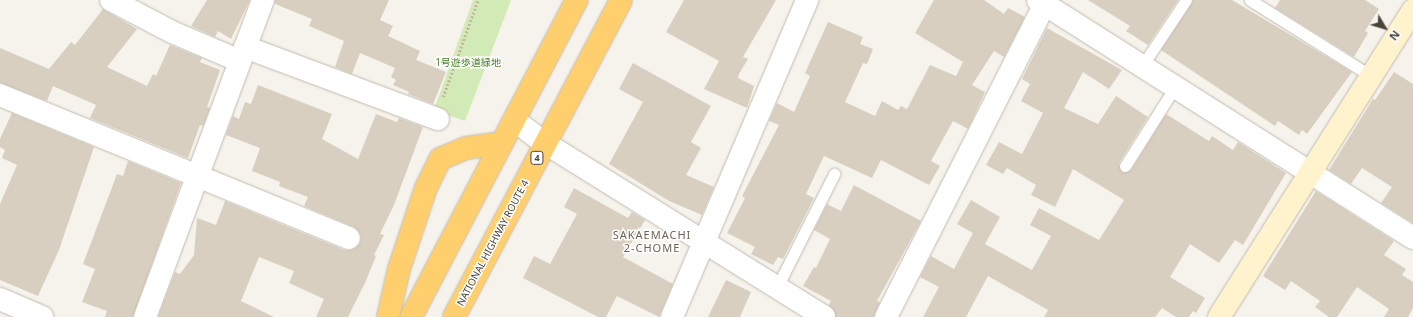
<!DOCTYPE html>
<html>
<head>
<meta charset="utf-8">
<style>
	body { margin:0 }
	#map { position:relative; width:1413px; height:317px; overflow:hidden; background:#f6f3ec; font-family:"Noto Sans","Noto Sans JP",sans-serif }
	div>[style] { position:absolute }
	.green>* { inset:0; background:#d2eab5 }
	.building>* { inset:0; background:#d8cfc1 }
	.path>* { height:2.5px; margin-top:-1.25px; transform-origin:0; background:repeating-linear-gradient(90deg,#c4b79f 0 2px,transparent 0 4px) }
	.roads { filter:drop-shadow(0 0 1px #c2bbae) drop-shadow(0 0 1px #c2bbae) }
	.lane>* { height:11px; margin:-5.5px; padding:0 5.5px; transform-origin:5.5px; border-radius:5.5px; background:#fff }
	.street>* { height:22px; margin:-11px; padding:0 11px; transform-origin:11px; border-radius:11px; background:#fff }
	.secondary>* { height:22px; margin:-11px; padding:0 11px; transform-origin:11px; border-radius:11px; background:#fff3cd }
	.highway>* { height:22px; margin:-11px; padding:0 11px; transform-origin:11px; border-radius:11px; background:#ffcf6e }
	span { translate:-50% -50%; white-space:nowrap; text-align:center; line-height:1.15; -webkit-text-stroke:3px #fff; paint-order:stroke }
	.shield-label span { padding:1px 3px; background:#fff; border:1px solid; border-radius:3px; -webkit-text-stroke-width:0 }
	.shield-label { font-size:9px; color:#4b4439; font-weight:700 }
	.park-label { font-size:10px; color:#4a7f2a }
	.street-label { font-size:10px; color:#4b4439 }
	.neighbourhood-label { font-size:11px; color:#6e6250; letter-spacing:1px }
	.north { position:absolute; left:1365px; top:8px; width:40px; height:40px; -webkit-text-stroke:3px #fff; paint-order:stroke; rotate:128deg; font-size:11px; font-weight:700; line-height:16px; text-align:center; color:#4b4439 }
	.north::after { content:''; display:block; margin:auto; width:14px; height:18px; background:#4b4439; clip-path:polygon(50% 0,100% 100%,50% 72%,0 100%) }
</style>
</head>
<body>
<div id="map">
	<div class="green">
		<div style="clip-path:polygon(473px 0,511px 0,465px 121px,434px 110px)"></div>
	</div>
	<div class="building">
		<div style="clip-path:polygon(207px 0,250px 0,231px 39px,218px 31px,215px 37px,191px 26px)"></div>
		<div style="clip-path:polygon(275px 0,389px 0,380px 20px,393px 26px,388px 36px,420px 51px,416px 60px,446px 72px,433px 104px,408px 94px,409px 92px,393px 85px,396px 80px,391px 77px,395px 68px,360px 53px,352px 74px,335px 67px,344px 41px,309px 26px,312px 19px,275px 4px)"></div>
		<div style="clip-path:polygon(684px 0,776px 0,743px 57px,748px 59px,739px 74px,738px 78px,754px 86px,747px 108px,704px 89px,719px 61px,666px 32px)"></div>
		<div style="clip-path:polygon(934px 0,984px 0,1004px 14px,1008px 8px,1025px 17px,1004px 57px,994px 51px,972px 85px,985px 92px,968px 129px,953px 121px,931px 161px,940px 166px,929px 185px,881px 160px,872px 178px,824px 156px,806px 194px,814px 198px,783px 259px,778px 257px,773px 265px,751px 254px,755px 247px,727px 233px,745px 198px,742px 196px,779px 125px,769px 121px,777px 103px,794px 112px,810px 76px,805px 73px,828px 22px,863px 37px,860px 44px,873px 49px,867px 64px,863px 63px,845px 102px,875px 116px,882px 101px,898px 110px,901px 106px,907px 109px,930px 65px,956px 76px,963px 62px,915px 33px)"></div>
		<div style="clip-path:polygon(1088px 0,1178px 0,1148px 45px,1126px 31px,1130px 26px)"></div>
		<div style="clip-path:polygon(1193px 0,1232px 0,1352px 72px,1307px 134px,1302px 130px,1299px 135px,1278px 121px,1275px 126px,1161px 50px)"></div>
		<div style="clip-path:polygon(1280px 0,1365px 0,1379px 9px,1365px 31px,1368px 33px,1354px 57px,1275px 8px)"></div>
		<div style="clip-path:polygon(103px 9px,137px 29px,107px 67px,147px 86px,153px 74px,156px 76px,170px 45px,202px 58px,200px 62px,220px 70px,207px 107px,210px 108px,203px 126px,200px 125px,188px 158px,90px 118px,96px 105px,53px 86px,47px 101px,0 83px,0 48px,49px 69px,71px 42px,75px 45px)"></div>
		<div style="clip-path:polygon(1047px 28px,1122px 70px,1109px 89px,1083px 72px,1064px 108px,1098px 124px,1116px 96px,1148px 117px,1119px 163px,1122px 172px,1131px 170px,1166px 114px,1209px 141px,1212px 136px,1233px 150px,1238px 142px,1286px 173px,1243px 245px,1235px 240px,1219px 263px,1190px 244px,1170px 277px,1205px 298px,1196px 313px,1193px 311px,1189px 317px,1176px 317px,1162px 308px,1155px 317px,1044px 317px,1048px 310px,988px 276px,966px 317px,923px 317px,939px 287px,920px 277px,931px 256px,954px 269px,973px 233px,957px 224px,971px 200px,1000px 217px,985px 244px,1032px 270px,1051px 236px,1030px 225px,1039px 208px,1099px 240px,1124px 200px,1073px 169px,1055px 207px,1031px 195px,1036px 185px,1007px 168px,1003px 174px,986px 165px,999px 142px,1022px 154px,1043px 113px,1021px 101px,1030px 84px,1022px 79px)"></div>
		<div style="clip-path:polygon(633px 63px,711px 106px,691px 142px,701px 148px,686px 175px,714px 187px,702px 215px,669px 201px,609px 164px,643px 102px,619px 89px)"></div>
		<div style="clip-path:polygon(1394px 72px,1413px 84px,1413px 223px,1381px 203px,1392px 187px,1362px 168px,1351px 184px,1329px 170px,1373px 99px,1375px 100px)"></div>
		<div style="clip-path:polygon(258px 85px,332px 114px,322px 139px,358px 159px,376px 114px,397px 122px,399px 118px,423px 127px,394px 205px,380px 234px,384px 235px,374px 255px,376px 256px,365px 283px,348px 317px,316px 317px,324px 299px,289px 283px,294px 271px,259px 257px,241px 301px,274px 317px,158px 317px,175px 272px,180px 274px,194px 255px,197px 218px,216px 225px,225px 201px,344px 250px,351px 250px,360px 243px,361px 236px,354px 227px,304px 206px,308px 197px,279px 186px,280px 182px,252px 171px,260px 148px,226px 135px,233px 116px,239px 119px,245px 102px,251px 104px)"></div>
		<div style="clip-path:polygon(12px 113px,94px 147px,59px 250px,38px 296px,0 280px,0 204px,17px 165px,2px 158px,5px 150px,0 147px,0 139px)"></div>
		<div style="clip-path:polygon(128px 161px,181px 183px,133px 317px,105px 317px,107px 311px,82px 302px,95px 269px,83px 264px,117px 174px,123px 176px)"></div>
		<div style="clip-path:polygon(854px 185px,921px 221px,877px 301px,880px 302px,874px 317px,836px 317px,829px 305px,831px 301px,803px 286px,814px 267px,816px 268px,830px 239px,814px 230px,827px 204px,841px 211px)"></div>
		<div style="clip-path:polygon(574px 188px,628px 218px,632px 212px,645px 220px,623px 257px,673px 284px,659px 317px,617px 296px,606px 317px,598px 317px,523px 278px,534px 256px,550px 264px,577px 214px,564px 207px)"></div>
		<div style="clip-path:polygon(1316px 191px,1394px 241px,1384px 255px,1406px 269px,1402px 275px,1413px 282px,1413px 308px,1408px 317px,1384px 317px,1389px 309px,1357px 287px,1337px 317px,1329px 317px,1315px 307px,1320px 301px,1291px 281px,1285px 290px,1263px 276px)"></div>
		<div style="clip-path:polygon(726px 280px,751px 292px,740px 317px,708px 317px)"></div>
	</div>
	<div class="path">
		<div style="left:443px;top:97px;width:103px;rotate:-70.2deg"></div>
	</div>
	<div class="roads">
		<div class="lane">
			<div style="left:1250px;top:0;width:143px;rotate:32.1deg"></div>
			<div style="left:1142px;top:66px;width:79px;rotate:-56.3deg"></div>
			<div style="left:1125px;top:166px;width:93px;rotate:-57.7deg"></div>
			<div style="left:777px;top:287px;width:127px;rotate:-63.2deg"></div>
		</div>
		<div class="street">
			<div style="left:111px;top:0;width:69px;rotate:27.7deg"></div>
			<div style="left:172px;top:32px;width:74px;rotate:23.1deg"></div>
			<div style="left:1038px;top:0;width:444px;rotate:32.4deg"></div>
			<div style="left:245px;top:47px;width:206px;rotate:20.5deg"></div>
			<div style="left:0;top:95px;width:377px;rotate:22.3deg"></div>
			<div style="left:514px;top:120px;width:39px;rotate:37deg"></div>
			<div style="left:545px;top:143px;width:329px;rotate:31.9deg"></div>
			<div style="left:0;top:299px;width:46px;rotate:23.2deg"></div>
			<div style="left:145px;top:317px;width:338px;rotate:-69.6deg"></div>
			<div style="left:672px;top:317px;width:345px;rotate:-66.9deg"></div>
			<div style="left:886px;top:317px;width:356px;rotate:-63.1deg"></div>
		</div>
		<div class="secondary">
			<div style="left:1219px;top:317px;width:363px;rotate:-57.7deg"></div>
		</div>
		<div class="highway">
			<div style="left:388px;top:317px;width:49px;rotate:-77.1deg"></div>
			<div style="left:399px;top:269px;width:85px;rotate:-71.6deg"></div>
			<div style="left:426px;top:188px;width:32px;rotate:-64deg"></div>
			<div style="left:440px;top:159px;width:28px;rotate:-23deg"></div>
			<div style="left:466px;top:148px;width:36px;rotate:-8deg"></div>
			<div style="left:411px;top:317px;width:358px;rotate:-62.4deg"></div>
			<div style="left:454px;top:317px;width:358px;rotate:-62.2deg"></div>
		</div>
	</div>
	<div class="shield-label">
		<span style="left:537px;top:158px">4</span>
	</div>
	<div class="park-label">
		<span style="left:468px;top:63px">1号遊歩道緑地</span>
	</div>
	<div class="street-label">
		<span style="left:493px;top:243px;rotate:-62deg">NATIONAL HIGHWAY ROUTE 4</span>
	</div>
	<div class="neighbourhood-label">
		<span style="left:652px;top:242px">SAKAEMACHI<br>2-CHOME</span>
	</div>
	<div class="north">N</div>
</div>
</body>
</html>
